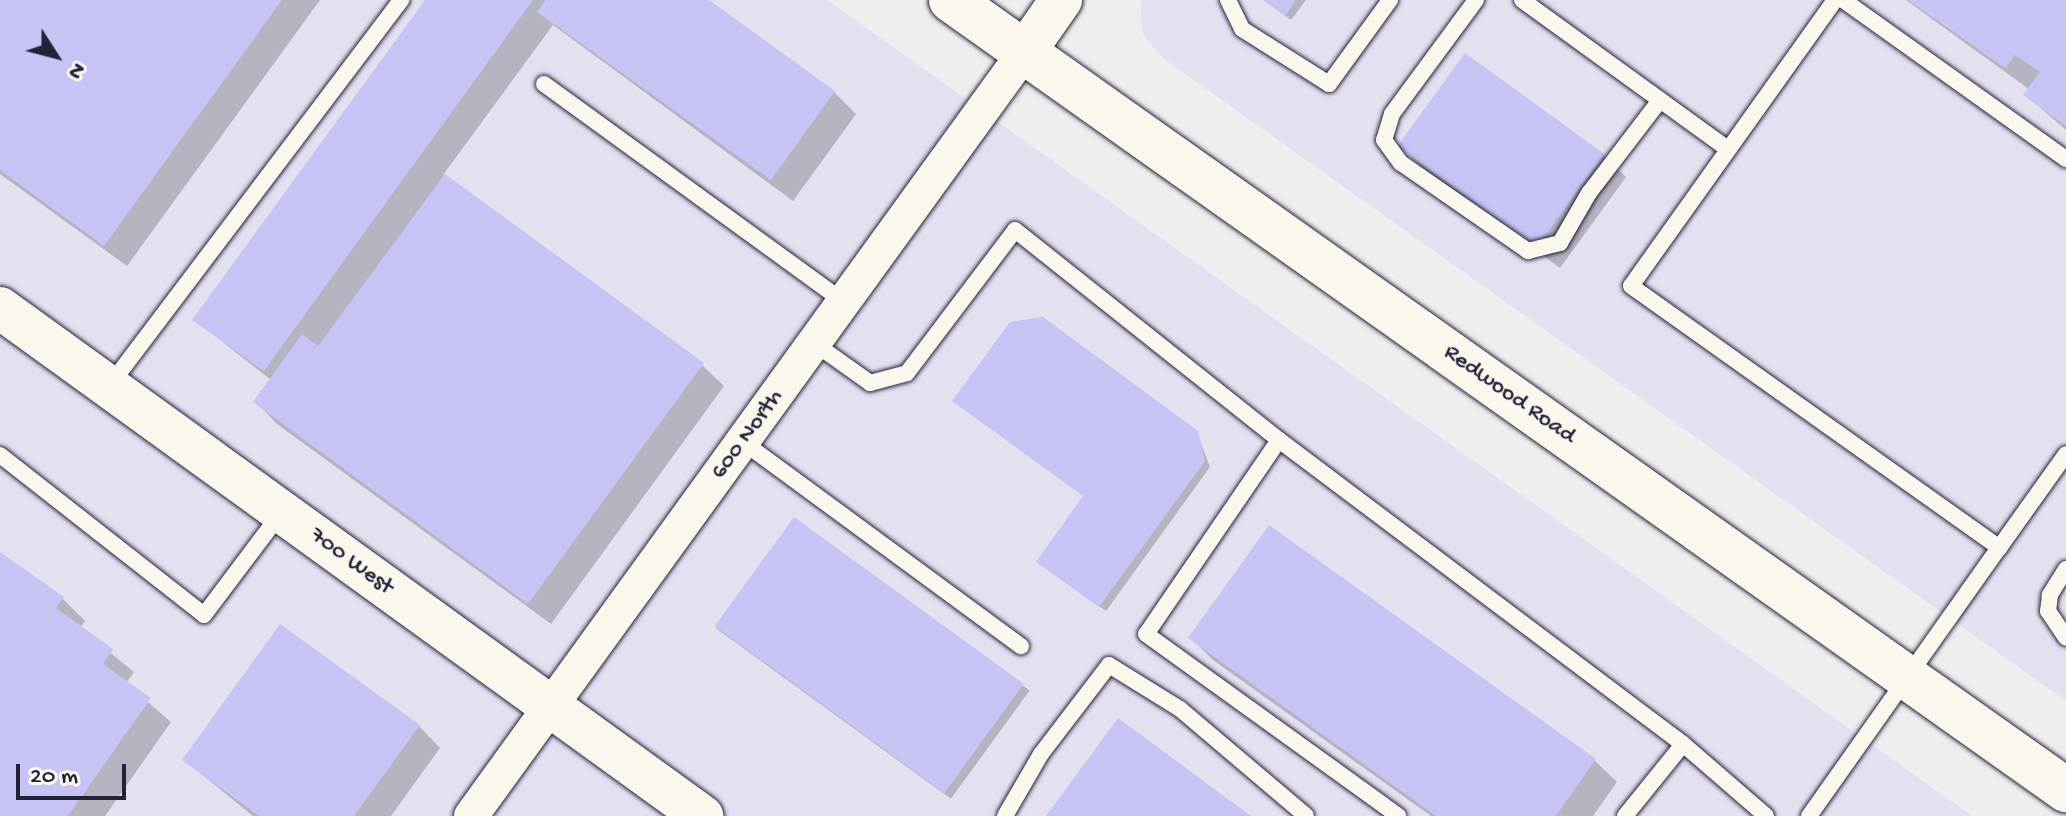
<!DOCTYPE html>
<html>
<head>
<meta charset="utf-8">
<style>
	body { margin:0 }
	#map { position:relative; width:2066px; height:816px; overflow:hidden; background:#f0edee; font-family:"Gochi Hand",sans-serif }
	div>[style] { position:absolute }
	.built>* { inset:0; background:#e3e0f0 }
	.shadow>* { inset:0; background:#0003; transform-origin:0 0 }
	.building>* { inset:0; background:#c6c3f5; transform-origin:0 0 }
	.roads { filter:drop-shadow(0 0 2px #22223b) drop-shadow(0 0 2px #22223b) }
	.service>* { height:16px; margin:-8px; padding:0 8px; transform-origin:8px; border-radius:8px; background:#fbf7ec }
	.minor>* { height:34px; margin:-17px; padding:0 17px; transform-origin:17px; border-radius:17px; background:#fbf7ec }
	.tertiary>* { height:42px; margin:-21px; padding:0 21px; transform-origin:21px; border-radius:21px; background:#fbf7ec }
	.secondary>* { height:44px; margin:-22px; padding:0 22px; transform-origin:22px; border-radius:22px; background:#fbf7ec }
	span { translate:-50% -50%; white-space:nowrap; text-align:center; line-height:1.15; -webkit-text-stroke:6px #fbf7ec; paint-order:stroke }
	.street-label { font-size:24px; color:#22223b }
	.north { position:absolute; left:16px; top:16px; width:80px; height:80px; -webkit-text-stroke:6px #fbf7ec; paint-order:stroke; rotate:126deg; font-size:22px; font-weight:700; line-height:32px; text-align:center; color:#22223b }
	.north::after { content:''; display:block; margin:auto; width:28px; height:36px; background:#22223b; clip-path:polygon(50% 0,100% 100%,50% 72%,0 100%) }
	.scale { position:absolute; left:16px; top:764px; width:110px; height:36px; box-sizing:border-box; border:4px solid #22223b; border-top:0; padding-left:10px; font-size:24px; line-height:28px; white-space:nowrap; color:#22223b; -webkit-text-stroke:6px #fbf7ec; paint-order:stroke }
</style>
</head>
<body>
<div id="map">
	<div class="built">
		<div style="clip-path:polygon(0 0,827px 0,1972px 816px,0 816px)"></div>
		<div style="clip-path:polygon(1141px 0,2066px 0,2066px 701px,1163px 58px,1142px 33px)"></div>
	</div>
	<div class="shadow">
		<div style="clip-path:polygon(0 0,320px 0,127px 266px,0 174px)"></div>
		<div style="clip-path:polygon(428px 0,706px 0,834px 92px,856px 114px,793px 201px,553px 25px,443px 175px,702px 365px,724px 386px,551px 624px,277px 424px,256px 402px,271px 380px,195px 320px)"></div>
		<div style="clip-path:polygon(1264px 0,1306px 0,1291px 20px)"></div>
		<div style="clip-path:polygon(1906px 0,2066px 0,2066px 130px,2026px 95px,2030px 90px)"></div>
		<div style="clip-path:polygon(1465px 55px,1604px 155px,1626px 177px,1560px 268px,1422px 168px,1400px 146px)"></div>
		<div style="clip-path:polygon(1197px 433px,1210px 467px,1106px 611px,1045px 568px,1085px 497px)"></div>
		<div style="left:795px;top:520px;width:290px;height:134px;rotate:36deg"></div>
		<div style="clip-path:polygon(1270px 528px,1595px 761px,1617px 782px,1593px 816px,1431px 816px,1213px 660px,1191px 638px)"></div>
		<div style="clip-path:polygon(0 554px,63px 599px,85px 621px,80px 628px,134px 672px,126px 683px,171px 722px,105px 816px,0 816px)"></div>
		<div style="clip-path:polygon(419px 726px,440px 748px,391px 816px,253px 816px,184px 760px)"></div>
	</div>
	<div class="building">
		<div style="clip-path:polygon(0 0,282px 0,104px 246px,0 170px)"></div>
		<div style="clip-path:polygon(425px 0,533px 0,264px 371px,192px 320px)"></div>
		<div style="clip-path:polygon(546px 0,709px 0,835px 91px,771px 180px,537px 12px)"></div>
		<div style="clip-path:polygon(1263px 0,1296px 0,1285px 16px)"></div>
		<div style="clip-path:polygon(1908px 0,2066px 0,2066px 126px,2023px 95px,2040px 72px,2015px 55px,2005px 68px)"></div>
		<div style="left:1465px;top:53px;width:172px;height:115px;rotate:36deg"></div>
		<div style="clip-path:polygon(445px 174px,704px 363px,528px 604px,253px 402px,302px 334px,318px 346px)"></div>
		<div style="clip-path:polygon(1043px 317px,1198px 431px,1205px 461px,1099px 607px,1036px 562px,1083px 496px,952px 401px,1010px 322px)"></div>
		<div style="left:794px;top:517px;width:284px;height:135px;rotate:36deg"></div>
		<div style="clip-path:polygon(1269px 525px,1596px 759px,1556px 816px,1436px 816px,1188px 638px)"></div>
		<div style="clip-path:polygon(0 552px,64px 597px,56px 608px,113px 649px,103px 664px,151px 698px,68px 816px,0 816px)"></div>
		<div style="clip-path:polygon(280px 624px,420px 725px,354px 816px,259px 816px,182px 760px)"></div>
		<div style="clip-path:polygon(1118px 718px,1251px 816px,1046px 816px)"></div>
	</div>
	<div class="roads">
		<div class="service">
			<div style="left:1228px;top:0;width:32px;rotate:64deg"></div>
			<div style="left:1242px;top:29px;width:103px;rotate:32.3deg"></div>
			<div style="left:1329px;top:84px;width:104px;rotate:-54deg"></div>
			<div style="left:1476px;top:0;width:142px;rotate:126.4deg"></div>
			<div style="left:1392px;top:114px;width:27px;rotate:107deg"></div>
			<div style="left:1384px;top:140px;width:29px;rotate:54deg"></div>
			<div style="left:1401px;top:163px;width:155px;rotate:34.7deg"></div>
			<div style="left:1528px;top:251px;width:33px;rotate:-14deg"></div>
			<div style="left:1560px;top:243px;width:58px;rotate:-59.9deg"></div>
			<div style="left:1589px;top:193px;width:117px;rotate:-52.6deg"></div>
			<div style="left:1522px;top:0;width:254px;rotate:35.9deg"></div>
			<div style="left:1835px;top:0;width:351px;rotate:125.5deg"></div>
			<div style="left:1631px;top:286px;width:452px;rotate:35.4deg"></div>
			<div style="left:1999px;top:548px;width:115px;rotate:-54.5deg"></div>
			<div style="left:1843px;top:0;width:274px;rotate:35.5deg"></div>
			<div style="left:544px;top:84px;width:371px;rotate:36deg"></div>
			<div style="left:814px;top:343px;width:69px;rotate:35.5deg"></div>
			<div style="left:870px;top:383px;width:38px;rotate:-15deg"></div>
			<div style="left:907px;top:373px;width:179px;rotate:-52.9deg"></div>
			<div style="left:1015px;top:230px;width:337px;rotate:38.5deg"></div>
			<div style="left:1279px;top:440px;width:506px;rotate:36.96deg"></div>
			<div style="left:1683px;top:744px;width:110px;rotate:40.9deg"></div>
			<div style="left:110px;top:385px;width:483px;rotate:-52.9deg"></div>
			<div style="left:1279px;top:440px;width:235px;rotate:124.4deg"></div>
			<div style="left:1146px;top:634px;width:311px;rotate:35.8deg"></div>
			<div style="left:743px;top:442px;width:345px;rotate:36.3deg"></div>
			<div style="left:0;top:455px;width:259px;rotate:38.1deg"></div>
			<div style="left:204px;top:615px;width:126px;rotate:-53deg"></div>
			<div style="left:2066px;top:569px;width:31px;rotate:122deg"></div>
			<div style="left:2050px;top:595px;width:16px;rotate:97deg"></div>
			<div style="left:2048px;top:611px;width:32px;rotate:56deg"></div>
			<div style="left:1005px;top:816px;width:72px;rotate:-59.9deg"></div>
			<div style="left:1041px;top:754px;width:112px;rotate:-52.6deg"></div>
			<div style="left:1109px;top:665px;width:84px;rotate:31.8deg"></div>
			<div style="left:1180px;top:709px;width:165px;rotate:40.3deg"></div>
			<div style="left:1625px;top:816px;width:92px;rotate:-51.1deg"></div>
			<div style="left:1809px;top:816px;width:329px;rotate:-54.7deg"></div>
		</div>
		<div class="minor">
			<div style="left:471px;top:816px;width:942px;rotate:-54.07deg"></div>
		</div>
		<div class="tertiary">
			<div style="left:1024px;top:53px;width:65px;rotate:-55.1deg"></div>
			<div style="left:0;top:308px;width:867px;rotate:35.89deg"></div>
		</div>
		<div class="secondary">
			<div style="left:951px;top:0;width:1367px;rotate:35.32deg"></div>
		</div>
	</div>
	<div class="street-label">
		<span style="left:1509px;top:395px;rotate:35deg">Redwood Road</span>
		<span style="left:748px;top:435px;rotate:-54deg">600 North</span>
		<span style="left:351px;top:562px;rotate:36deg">700 West</span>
	</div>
	<div class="north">N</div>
	<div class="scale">20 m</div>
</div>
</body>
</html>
